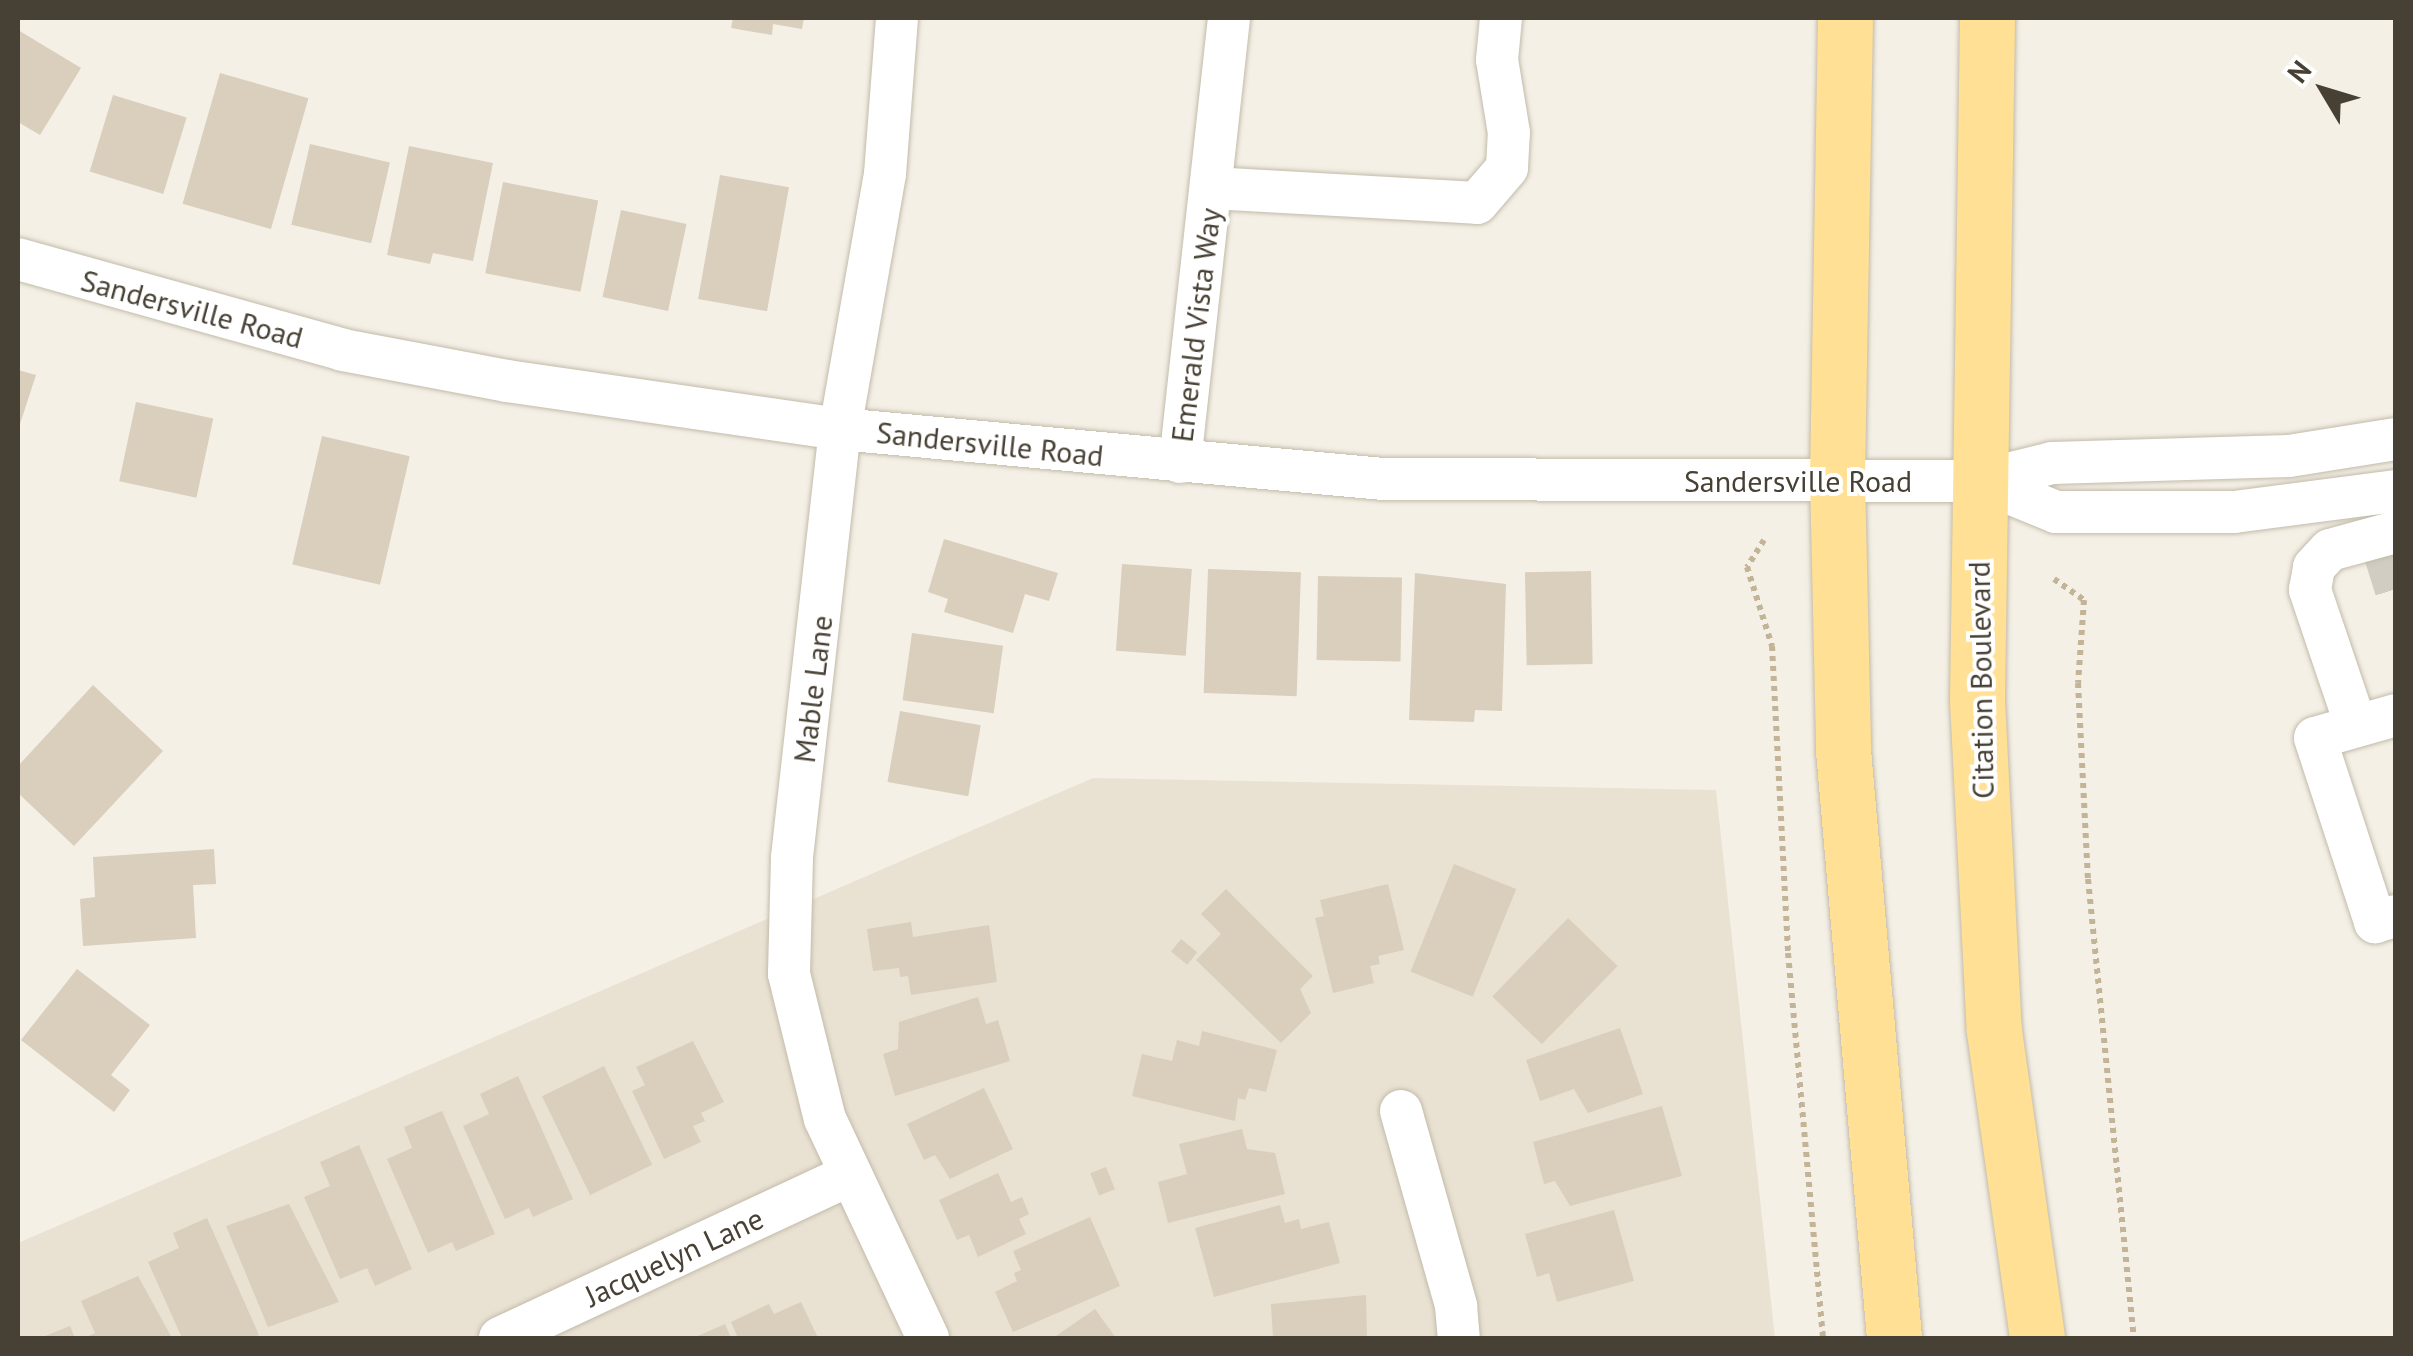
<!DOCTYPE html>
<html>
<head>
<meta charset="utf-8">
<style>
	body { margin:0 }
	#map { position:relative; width:2413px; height:1356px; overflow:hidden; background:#f4f0e6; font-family:"PT Sans",sans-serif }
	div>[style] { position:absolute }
	.residential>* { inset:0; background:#e9e2d3 }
	.building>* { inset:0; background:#dacebd; transform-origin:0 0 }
	.minor-tunnel>* { height:42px; margin-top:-21px; transform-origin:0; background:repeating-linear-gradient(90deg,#d1cdc2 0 42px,transparent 0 63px) }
	.path>* { height:6px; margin-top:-3px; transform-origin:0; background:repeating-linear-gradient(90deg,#c3b497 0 5px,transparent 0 10px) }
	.roads { filter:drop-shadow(0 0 2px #c3bbaa) drop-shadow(0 0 2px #c3bbaa) }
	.minor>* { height:42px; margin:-21px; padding:0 21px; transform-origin:21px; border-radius:21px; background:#fff }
	.major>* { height:55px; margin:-27.5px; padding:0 27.5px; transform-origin:27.5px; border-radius:27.5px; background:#ffe094 }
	span { translate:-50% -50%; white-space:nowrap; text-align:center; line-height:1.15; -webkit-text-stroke:8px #fff; paint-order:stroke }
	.street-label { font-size:30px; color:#474034 }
	.frame { position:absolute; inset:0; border:20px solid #474034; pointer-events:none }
	.north { position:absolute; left:2273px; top:40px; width:100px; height:100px; -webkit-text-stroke:8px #fff; paint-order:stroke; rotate:308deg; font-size:28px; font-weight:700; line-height:40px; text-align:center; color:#474034 }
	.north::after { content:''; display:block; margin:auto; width:35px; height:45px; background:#474034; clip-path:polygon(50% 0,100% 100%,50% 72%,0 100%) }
</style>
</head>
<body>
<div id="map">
	<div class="residential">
		<div style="clip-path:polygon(1093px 778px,1716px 790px,1775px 1338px,18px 1338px,18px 1243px)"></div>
	</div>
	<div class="building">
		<div style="clip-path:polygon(733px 18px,804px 18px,802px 29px,773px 24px,772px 35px,731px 28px)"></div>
		<div style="clip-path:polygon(18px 30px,81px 68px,40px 135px,18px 122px)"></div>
		<div style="left:220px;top:73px;width:92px;height:136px;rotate:16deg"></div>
		<div style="left:113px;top:95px;width:77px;height:80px;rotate:17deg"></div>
		<div style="left:310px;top:144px;width:82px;height:83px;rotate:13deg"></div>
		<div style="clip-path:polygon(409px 146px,493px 163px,473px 261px,433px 253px,430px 264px,387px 255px)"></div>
		<div style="left:720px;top:175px;width:70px;height:126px;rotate:10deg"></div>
		<div style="left:503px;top:182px;width:97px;height:93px;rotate:11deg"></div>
		<div style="left:621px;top:210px;width:67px;height:89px;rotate:12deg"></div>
		<div style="clip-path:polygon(18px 370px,36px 375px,18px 430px)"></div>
		<div style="left:136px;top:402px;width:79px;height:81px;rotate:12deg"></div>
		<div style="left:322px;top:436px;width:90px;height:132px;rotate:13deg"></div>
		<div style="clip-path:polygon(944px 539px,1058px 573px,1049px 601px,1025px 594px,1013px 633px,944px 612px,948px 599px,928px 592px)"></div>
		<div style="left:1122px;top:564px;width:70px;height:87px;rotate:4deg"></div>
		<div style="left:1208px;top:569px;width:93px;height:124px;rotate:2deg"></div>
		<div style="left:1591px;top:571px;width:93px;height:66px;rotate:89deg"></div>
		<div style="clip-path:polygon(1415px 573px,1506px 584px,1502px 711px,1475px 710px,1474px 722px,1409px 720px)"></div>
		<div style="left:1318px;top:576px;width:84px;height:84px;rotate:1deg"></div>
		<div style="left:912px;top:633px;width:92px;height:68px;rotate:8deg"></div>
		<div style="clip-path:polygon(93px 685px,163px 751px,74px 846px,18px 793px,18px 766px)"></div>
		<div style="left:900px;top:711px;width:82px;height:72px;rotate:10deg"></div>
		<div style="clip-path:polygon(214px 849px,216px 884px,193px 885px,196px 938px,83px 946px,80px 899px,95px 897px,93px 857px)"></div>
		<div style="left:1454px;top:864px;width:67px;height:116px;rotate:22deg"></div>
		<div style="clip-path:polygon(1388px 884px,1404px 950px,1378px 956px,1380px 964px,1370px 966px,1374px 983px,1333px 993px,1315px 918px,1324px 916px,1320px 900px)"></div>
		<div style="clip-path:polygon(1226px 889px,1313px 976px,1300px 989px,1311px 1013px,1281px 1043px,1196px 960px,1221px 934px,1201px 914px)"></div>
		<div style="left:1568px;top:918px;width:69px;height:109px;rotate:44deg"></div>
		<div style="clip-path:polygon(911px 922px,913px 937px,989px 925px,997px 982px,911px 995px,908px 976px,900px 977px,899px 968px,873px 971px,867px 929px)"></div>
		<div style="left:1181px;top:939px;width:21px;height:16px;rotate:39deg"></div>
		<div style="clip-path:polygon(77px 969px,150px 1025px,111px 1075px,130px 1090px,114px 1112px,21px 1040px)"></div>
		<div style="clip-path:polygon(978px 997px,986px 1024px,998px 1020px,1010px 1061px,895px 1096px,883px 1054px,898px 1049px,899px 1022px)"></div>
		<div style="clip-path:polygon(1620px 1028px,1643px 1094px,1588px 1113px,1574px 1089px,1540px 1101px,1526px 1060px)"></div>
		<div style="clip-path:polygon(1202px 1031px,1277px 1050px,1266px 1092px,1249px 1088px,1245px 1100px,1238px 1098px,1235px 1121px,1132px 1096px,1142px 1054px,1172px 1061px,1177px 1040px,1199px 1046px)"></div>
		<div style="clip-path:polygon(693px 1041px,724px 1102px,701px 1113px,705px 1121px,693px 1126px,701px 1142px,664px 1159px,632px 1091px,645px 1085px,636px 1067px)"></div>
		<div style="left:604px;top:1066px;width:110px;height:69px;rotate:64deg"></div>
		<div style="clip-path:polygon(518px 1076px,573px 1199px,533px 1217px,529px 1208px,505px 1219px,463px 1126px,489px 1114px,480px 1094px)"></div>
		<div style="clip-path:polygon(984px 1088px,1013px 1149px,950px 1179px,935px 1155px,924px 1160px,907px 1124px)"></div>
		<div style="clip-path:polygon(1662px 1106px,1682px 1176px,1570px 1206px,1555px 1181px,1544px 1184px,1533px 1142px)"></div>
		<div style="clip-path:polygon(442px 1111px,495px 1234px,456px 1251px,452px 1242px,428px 1253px,387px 1159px,412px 1148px,404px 1127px)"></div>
		<div style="clip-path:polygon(1242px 1129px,1247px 1149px,1275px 1153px,1285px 1194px,1168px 1223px,1158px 1182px,1187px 1174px,1179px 1144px)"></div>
		<div style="clip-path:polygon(359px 1145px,412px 1269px,375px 1286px,367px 1268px,340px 1279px,304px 1197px,330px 1186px,320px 1162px)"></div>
		<div style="left:1106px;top:1167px;width:24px;height:17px;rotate:68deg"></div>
		<div style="clip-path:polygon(998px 1173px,1011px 1202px,1022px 1197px,1029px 1214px,1019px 1219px,1026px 1234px,978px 1257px,969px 1235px,957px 1240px,939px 1200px)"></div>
		<div style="clip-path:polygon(289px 1204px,339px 1302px,268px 1327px,226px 1226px)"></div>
		<div style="clip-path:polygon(1280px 1205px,1285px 1223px,1299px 1219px,1301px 1229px,1329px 1222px,1340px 1263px,1214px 1297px,1195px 1228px)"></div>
		<div style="clip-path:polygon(1614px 1210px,1634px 1281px,1557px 1302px,1549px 1273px,1537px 1277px,1525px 1234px)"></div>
		<div style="clip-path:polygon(1090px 1217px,1120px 1286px,1013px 1332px,995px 1292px,1017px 1281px,1014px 1273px,1021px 1270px,1013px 1251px)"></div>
		<div style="clip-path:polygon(207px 1218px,259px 1335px,251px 1338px,182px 1338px,148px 1262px,179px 1248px,173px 1233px)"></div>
		<div style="clip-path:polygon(138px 1276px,172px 1338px,84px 1338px,95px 1333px,81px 1301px)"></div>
		<div style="clip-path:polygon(1366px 1295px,1367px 1338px,1273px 1338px,1271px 1304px)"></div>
		<div style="clip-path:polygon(801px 1302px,818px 1338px,738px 1338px,731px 1322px,769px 1304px,774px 1314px)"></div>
		<div style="clip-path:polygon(1095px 1309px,1116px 1338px,1053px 1338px)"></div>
		<div style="clip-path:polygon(725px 1324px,731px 1338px,693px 1338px)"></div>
		<div style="clip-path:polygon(70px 1326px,75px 1338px,40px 1338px)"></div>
	</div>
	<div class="minor-tunnel">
		<div style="left:2383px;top:549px;width:43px;rotate:72.4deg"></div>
	</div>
	<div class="path">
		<div style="left:1764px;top:540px;width:32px;rotate:122deg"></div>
		<div style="left:1747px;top:567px;width:83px;rotate:72.4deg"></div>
		<div style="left:1772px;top:646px;width:307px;rotate:87deg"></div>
		<div style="left:1788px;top:953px;width:387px;rotate:84.8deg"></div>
		<div style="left:2054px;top:579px;width:37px;rotate:35deg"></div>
		<div style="left:2084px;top:600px;width:83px;rotate:94.1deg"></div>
		<div style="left:2078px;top:683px;width:196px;rotate:87.1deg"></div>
		<div style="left:2088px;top:879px;width:461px;rotate:84.3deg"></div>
	</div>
	<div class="roads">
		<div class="minor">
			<div style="left:897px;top:18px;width:156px;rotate:94.4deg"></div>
			<div style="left:885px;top:174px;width:259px;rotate:100deg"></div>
			<div style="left:840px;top:429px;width:432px;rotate:96.4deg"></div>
			<div style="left:792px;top:858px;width:116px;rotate:91.5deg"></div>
			<div style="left:789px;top:974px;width:149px;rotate:76.1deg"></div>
			<div style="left:825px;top:1119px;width:242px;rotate:64.8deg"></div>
			<div style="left:1211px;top:188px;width:266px;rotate:3.2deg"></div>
			<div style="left:1477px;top:203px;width:46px;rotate:-49.4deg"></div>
			<div style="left:1507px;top:168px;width:35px;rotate:-87deg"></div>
			<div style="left:1509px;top:133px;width:74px;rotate:-99.3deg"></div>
			<div style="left:1497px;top:60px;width:42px;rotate:-84.6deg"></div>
			<div style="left:18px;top:259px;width:337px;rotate:15.6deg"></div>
			<div style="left:343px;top:350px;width:167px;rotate:10.7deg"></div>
			<div style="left:507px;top:381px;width:336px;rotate:8.2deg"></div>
			<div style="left:840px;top:429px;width:545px;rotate:5.26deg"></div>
			<div style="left:1383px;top:479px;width:597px;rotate:0.19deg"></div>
			<div style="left:1980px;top:481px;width:74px;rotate:-14deg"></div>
			<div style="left:2052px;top:463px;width:237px;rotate:-1.7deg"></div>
			<div style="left:2289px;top:456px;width:108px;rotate:-9deg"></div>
			<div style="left:1180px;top:462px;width:447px;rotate:-83.7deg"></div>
			<div style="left:1980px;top:481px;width:82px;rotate:22.2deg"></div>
			<div style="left:2056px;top:512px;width:178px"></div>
			<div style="left:2234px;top:512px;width:163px;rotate:-7.4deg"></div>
			<div style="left:2396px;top:715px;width:84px;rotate:164.1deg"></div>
			<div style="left:2315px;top:738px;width:194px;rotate:71.9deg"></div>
			<div style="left:2375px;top:922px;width:22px;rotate:-16deg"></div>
			<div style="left:2356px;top:726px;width:144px;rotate:-108.7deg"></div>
			<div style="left:2310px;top:590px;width:23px;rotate:-80deg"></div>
			<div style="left:2314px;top:567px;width:23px;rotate:-47deg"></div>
			<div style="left:2330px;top:550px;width:68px;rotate:-15.3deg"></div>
			<div style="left:1401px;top:1111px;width:203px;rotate:74.2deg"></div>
			<div style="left:1456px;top:1306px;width:32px;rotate:85deg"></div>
			<div style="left:500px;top:1338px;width:384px;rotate:-25deg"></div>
		</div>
		<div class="major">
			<div style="left:1845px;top:18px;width:460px;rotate:91deg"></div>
			<div style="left:1837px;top:478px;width:272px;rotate:88.7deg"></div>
			<div style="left:1843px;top:750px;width:590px;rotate:85.04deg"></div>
			<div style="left:1987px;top:18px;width:682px;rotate:90.84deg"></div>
			<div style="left:1977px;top:700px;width:331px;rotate:87.1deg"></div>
			<div style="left:1994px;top:1031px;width:310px;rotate:82deg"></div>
		</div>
	</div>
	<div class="street-label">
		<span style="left:192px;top:309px;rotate:15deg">Sandersville Road</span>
		<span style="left:1196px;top:325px;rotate:-83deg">Emerald Vista Way</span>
		<span style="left:990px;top:444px;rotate:6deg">Sandersville Road</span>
		<span style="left:1798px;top:481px">Sandersville Road</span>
		<span style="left:1981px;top:680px;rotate:-91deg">Citation Boulevard</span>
		<span style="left:813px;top:689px;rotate:-83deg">Mable Lane</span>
		<span style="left:674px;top:1257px;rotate:-25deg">Jacquelyn Lane</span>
	</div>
	<div class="frame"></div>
	<div class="north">N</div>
</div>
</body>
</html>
